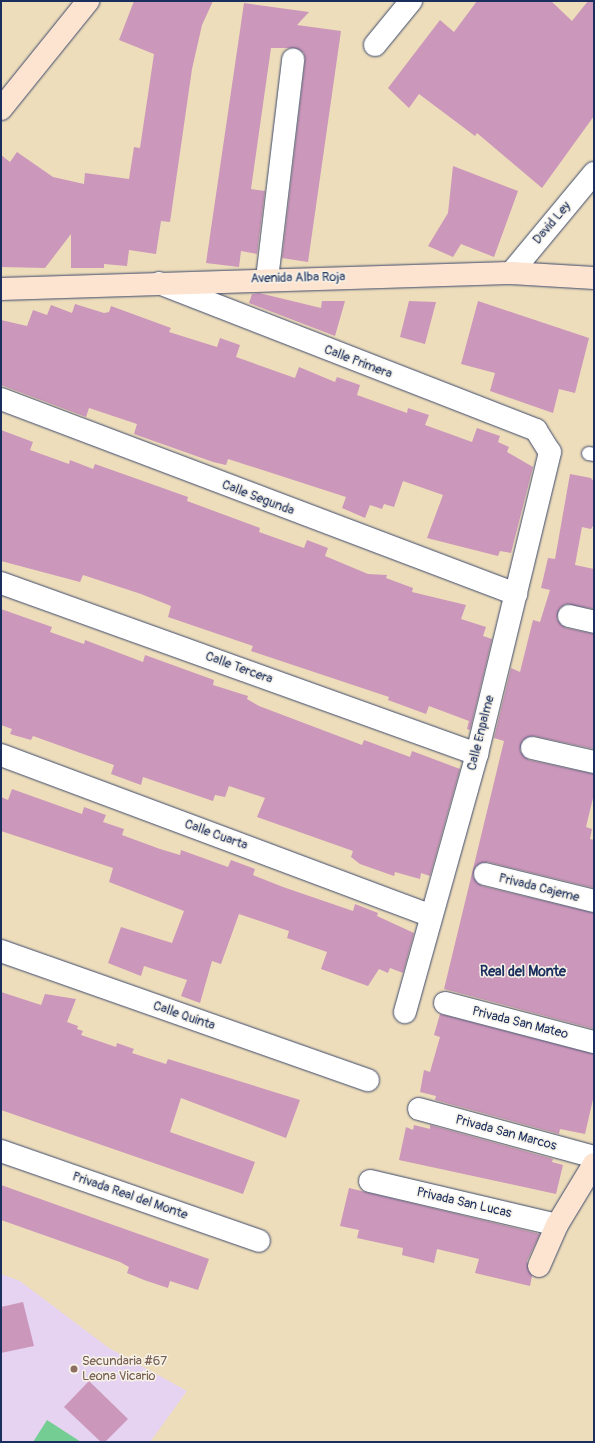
<!DOCTYPE html>
<html>
<head>
<meta charset="utf-8">
<style>
	body { margin:0 }
	#map { position:relative; width:595px; height:1443px; overflow:hidden; background:#edb; font-family:Pangolin,sans-serif }
	div>[style] { position:absolute }
	.built>* { inset:0; background:#e5d3f1 }
	.green>* { inset:0; background:#74cd93 }
	.building>* { inset:0; background:#cb97ba }
	.roads { filter:drop-shadow(0 0 1px #3b496c) drop-shadow(0 0 1px #3b496c) }
	.lane>* { height:13px; margin:-6.5px; padding:0 6.5px; transform-origin:6.5px; border-radius:6.5px; background:#fff }
	.street>* { height:22px; margin:-11px; padding:0 11px; transform-origin:11px; border-radius:11px; background:#fff }
	.secondary>* { height:22px; margin:-11px; padding:0 11px; transform-origin:11px; border-radius:11px; background:#fde4d1 }
	.dots>* { width:11px; height:11px; translate:-50% -50%; box-sizing:border-box; border:2px solid #f7f3e8; border-radius:50% }
	span { translate:-50% -50%; white-space:nowrap; text-align:center; line-height:1.15; -webkit-text-stroke:3px #f7f3e8; paint-order:stroke }
	.street-label { font-size:13px; color:#1b2f5e }
	.education-label { font-size:13px; color:#785e54 }
	.left { translate:0 -50%; text-align:left }
	.neighbourhood-label { font-size:14px; color:#1b2f5e; font-weight:700 }
	.frame { position:absolute; inset:0; border:2px solid #1b2f5e; pointer-events:none }
</style>
</head>
<body>
<div id="map">
	<div class="built">
		<div style="clip-path:polygon(1px 1274px,20px 1281px,109px 1348px,187px 1391px,150px 1442px,1px 1442px)"></div>
	</div>
	<div class="green">
		<div style="clip-path:polygon(47px 1420px,81px 1442px,33px 1442px)"></div>
	</div>
	<div class="building">
		<div style="clip-path:polygon(134px 1px,213px 1px,202px 25px,192px 69px,170px 222px,161px 221px,156px 254px,129px 250px,127px 266px,104px 264px,104px 268px,71px 268px,71px 234px,45px 268px,1px 267px,1px 155px,10px 162px,17px 152px,53px 177px,84px 184px,85px 173px,129px 179px,134px 147px,140px 148px,154px 54px,119px 40px)"></div>
		<div style="clip-path:polygon(477px 1px,551px 1px,572px 21px,588px 1px,594px 1px,594px 116px,542px 188px,477px 133px,475px 136px,419px 94px,409px 108px,388px 88px,440px 20px,454px 32px)"></div>
		<div style="clip-path:polygon(244px 3px,309px 12px,297px 25px,341px 31px,308px 262px,282px 258px,305px 61px,304px 53px,294px 48px,271px 48px,251px 189px,265px 191px,257px 254px,241px 251px,239px 267px,206px 263px)"></div>
		<div style="clip-path:polygon(453px 166px,518px 191px,494px 257px,461px 244px,453px 257px,428px 246px,448px 213px)"></div>
		<div style="clip-path:polygon(259px 293px,321px 308px,322px 301px,345px 301px,335px 336px,249px 303px,252px 294px)"></div>
		<div style="clip-path:polygon(409px 301px,436px 302px,425px 344px,400px 337px)"></div>
		<div style="clip-path:polygon(478px 301px,589px 338px,575px 393px,559px 389px,553px 413px,490px 391px,495px 373px,461px 364px)"></div>
		<div style="clip-path:polygon(75px 304px,104px 313px,109px 312px,111px 306px,171px 328px,169px 332px,217px 347px,220px 338px,240px 345px,236px 357px,295px 378px,299px 367px,335px 382px,337px 377px,360px 385px,357px 395px,407px 413px,408px 408px,429px 415px,425px 425px,472px 442px,477px 428px,500px 436px,498px 442px,509px 447px,507px 452px,533px 467px,511px 553px,500px 551px,498px 556px,427px 538px,443px 495px,403px 481px,394px 507px,384px 504px,382px 509px,370px 505px,365px 518px,342px 508px,346px 497px,228px 459px,226px 465px,213px 462px,134px 434px,137px 424px,89px 408px,86px 417px,1px 385px,1px 320px,27px 326px,33px 310px,47px 315px,51px 305px,72px 313px)"></div>
		<div style="clip-path:polygon(1px 430px,33px 442px,30px 450px,69px 464px,70px 460px,93px 469px,95px 464px,188px 497px,187px 501px,260px 528px,259px 532px,304px 548px,307px 540px,328px 548px,325px 556px,368px 574px,387px 575px,386px 578px,413px 588px,412px 592px,466px 605px,461px 619px,486px 627px,483px 636px,492px 639px,470px 730px,467px 729px,469px 721px,429px 706px,426px 714px,388px 700px,389px 697px,251px 651px,253px 646px,168px 617px,171px 606px,141px 594px,83px 575px,80px 582px,1px 561px)"></div>
		<div style="clip-path:polygon(570px 474px,591px 478px,594px 482px,594px 524px,591px 529px,582px 527px,575px 565px,594px 569px,594px 609px,566px 604px,560px 608px,557px 619px,566px 628px,594px 634px,594px 749px,534px 736px,523px 740px,520px 751px,529px 760px,594px 774px,594px 794px,586px 827px,592px 829px,590px 839px,594px 840px,594px 888px,488px 862px,476px 866px,473px 877px,482px 886px,594px 913px,594px 1029px,444px 989px,504px 741px,494px 738px,511px 668px,520px 672px,533px 620px,540px 622px,550px 590px,541px 588px,548px 558px,555px 559px)"></div>
		<div style="clip-path:polygon(1px 609px,52px 627px,50px 632px,84px 644px,85px 640px,143px 662px,145px 655px,214px 680px,213px 685px,248px 696px,247px 699px,259px 706px,362px 745px,364px 740px,410px 757px,412px 751px,460px 769px,430px 876px,421px 873px,420px 879px,395px 872px,394px 876px,360px 864px,351px 857px,353px 851px,257px 817px,265px 798px,229px 786px,225px 797px,215px 795px,213px 801px,143px 777px,141px 785px,111px 774px,114px 765px,33px 736px,31px 740px,10px 734px,12px 729px,1px 725px)"></div>
		<div style="clip-path:polygon(12px 789px,82px 814px,84px 807px,106px 815px,103px 822px,124px 829px,122px 835px,160px 849px,180px 855px,181px 850px,228px 867px,231px 860px,255px 869px,253px 875px,283px 887px,353px 911px,355px 904px,378px 913px,377px 916px,414px 933px,403px 973px,390px 968px,388px 973px,379px 969px,368px 986px,321px 969px,327px 952px,287px 938px,289px 931px,239px 914px,221px 964px,212px 961px,200px 1003px,181px 996px,187px 980px,144px 966px,141px 976px,108px 963px,121px 927px,172px 943px,184px 911px,109px 882px,113px 868px,1px 831px,1px 797px,8px 800px)"></div>
		<div style="clip-path:polygon(1px 992px,41px 1005px,45px 994px,76px 999px,67px 1022px,78px 1026px,77px 1029px,83px 1031px,81px 1035px,116px 1047px,117px 1043px,134px 1049px,132px 1053px,166px 1064px,168px 1059px,300px 1100px,286px 1138px,181px 1098px,170px 1132px,255px 1162px,243px 1194px,1px 1110px)"></div>
		<div style="clip-path:polygon(440px 1014px,594px 1054px,594px 1095px,585px 1134px,560px 1129px,559px 1134px,435px 1100px,436px 1096px,420px 1092px,424px 1070px,430px 1072px,440px 1037px,434px 1035px)"></div>
		<div style="clip-path:polygon(414px 1125px,430px 1129px,430px 1125px,553px 1159px,552px 1162px,563px 1165px,556px 1194px,399px 1160px,406px 1127px,413px 1130px)"></div>
		<div style="clip-path:polygon(1px 1185px,209px 1259px,198px 1290px,170px 1281px,168px 1288px,144px 1280px,127px 1273px,129px 1267px,120px 1262px,1px 1220px)"></div>
		<div style="clip-path:polygon(349px 1188px,540px 1234px,527px 1261px,532px 1276px,530px 1286px,475px 1273px,479px 1259px,437px 1249px,434px 1263px,402px 1255px,403px 1248px,357px 1238px,359px 1230px,340px 1226px)"></div>
		<div style="clip-path:polygon(23px 1302px,34px 1346px,1px 1353px,1px 1307px)"></div>
		<div style="clip-path:polygon(89px 1381px,128px 1419px,105px 1442px,101px 1442px,64px 1407px)"></div>
	</div>
	<div class="roads">
		<div class="lane">
			<div style="left:588px;top:453px;width:6px;rotate:9deg"></div>
		</div>
		<div class="street">
			<div style="left:375px;top:45px;width:57px;rotate:-50.7deg"></div>
			<div style="left:511px;top:273px;width:130px;rotate:-50.3deg"></div>
			<div style="left:267px;top:279px;width:221px;rotate:-83.2deg"></div>
			<div style="left:159px;top:283px;width:405px;rotate:21.3deg"></div>
			<div style="left:536px;top:430px;width:26px;rotate:58deg"></div>
			<div style="left:550px;top:452px;width:311px;rotate:103.6deg"></div>
			<div style="left:477px;top:754px;width:268px;rotate:105.6deg"></div>
			<div style="left:1px;top:399px;width:551px;rotate:20.74deg"></div>
			<div style="left:1px;top:583px;width:506px;rotate:19.76deg"></div>
			<div style="left:569px;top:616px;width:26px;rotate:13deg"></div>
			<div style="left:532px;top:748px;width:64px;rotate:12.7deg"></div>
			<div style="left:1px;top:755px;width:458px;rotate:20.5deg"></div>
			<div style="left:485px;top:874px;width:112px;rotate:13.9deg"></div>
			<div style="left:1px;top:951px;width:389px;rotate:19.4deg"></div>
			<div style="left:445px;top:1003px;width:154px;rotate:14.7deg"></div>
			<div style="left:419px;top:1109px;width:181px;rotate:15.3deg"></div>
			<div style="left:1px;top:1151px;width:273px;rotate:19.2deg"></div>
			<div style="left:370px;top:1181px;width:192px;rotate:13.2deg"></div>
		</div>
		<div class="secondary">
			<div style="left:1px;top:109px;width:139px;rotate:-51.1deg"></div>
			<div style="left:1px;top:289px;width:510px;rotate:-1.8deg"></div>
			<div style="left:511px;top:273px;width:83px;rotate:3.4deg"></div>
			<div style="left:539px;top:1266px;width:45px;rotate:-66.3deg"></div>
			<div style="left:557px;top:1225px;width:71px;rotate:-58.8deg"></div>
		</div>
	</div>
	<div class="dots">
		<div style="left:74px;top:1369px;background:#8d6e63"></div>
	</div>
	<div class="street-label">
		<span style="left:552px;top:223px;rotate:-50deg">David Ley</span>
		<span style="left:298px;top:278px;rotate:-1deg">Avenida Alba Roja</span>
		<span style="left:358px;top:362px;rotate:21deg">Calle Primera</span>
		<span style="left:258px;top:498px;rotate:21deg">Calle Segunda</span>
		<span style="left:239px;top:668px;rotate:20deg">Calle Tercera</span>
		<span style="left:481px;top:733px;rotate:-76deg">Calle Enpalme</span>
		<span style="left:216px;top:835px;rotate:20deg">Calle Cuarta</span>
		<span style="left:539px;top:888px;rotate:14deg">Privada Cajeme</span>
		<span style="left:184px;top:1016px;rotate:19deg">Calle Quinta</span>
		<span style="left:520px;top:1023px;rotate:14deg">Privada San Mateo</span>
		<span style="left:506px;top:1133px;rotate:15deg">Privada San Marcos</span>
		<span style="left:130px;top:1196px;rotate:19deg">Privada Real del Monte</span>
		<span style="left:464px;top:1203px;rotate:13deg">Privada San Lucas</span>
	</div>
	<div class="education-label">
		<span class="left" style="left:82px;top:1369px">Secundaria #67<br>Leona Vicario</span>
	</div>
	<div class="neighbourhood-label">
		<span style="left:523px;top:972px">Real del Monte</span>
	</div>
	<div class="frame"></div>
</div>
</body>
</html>
